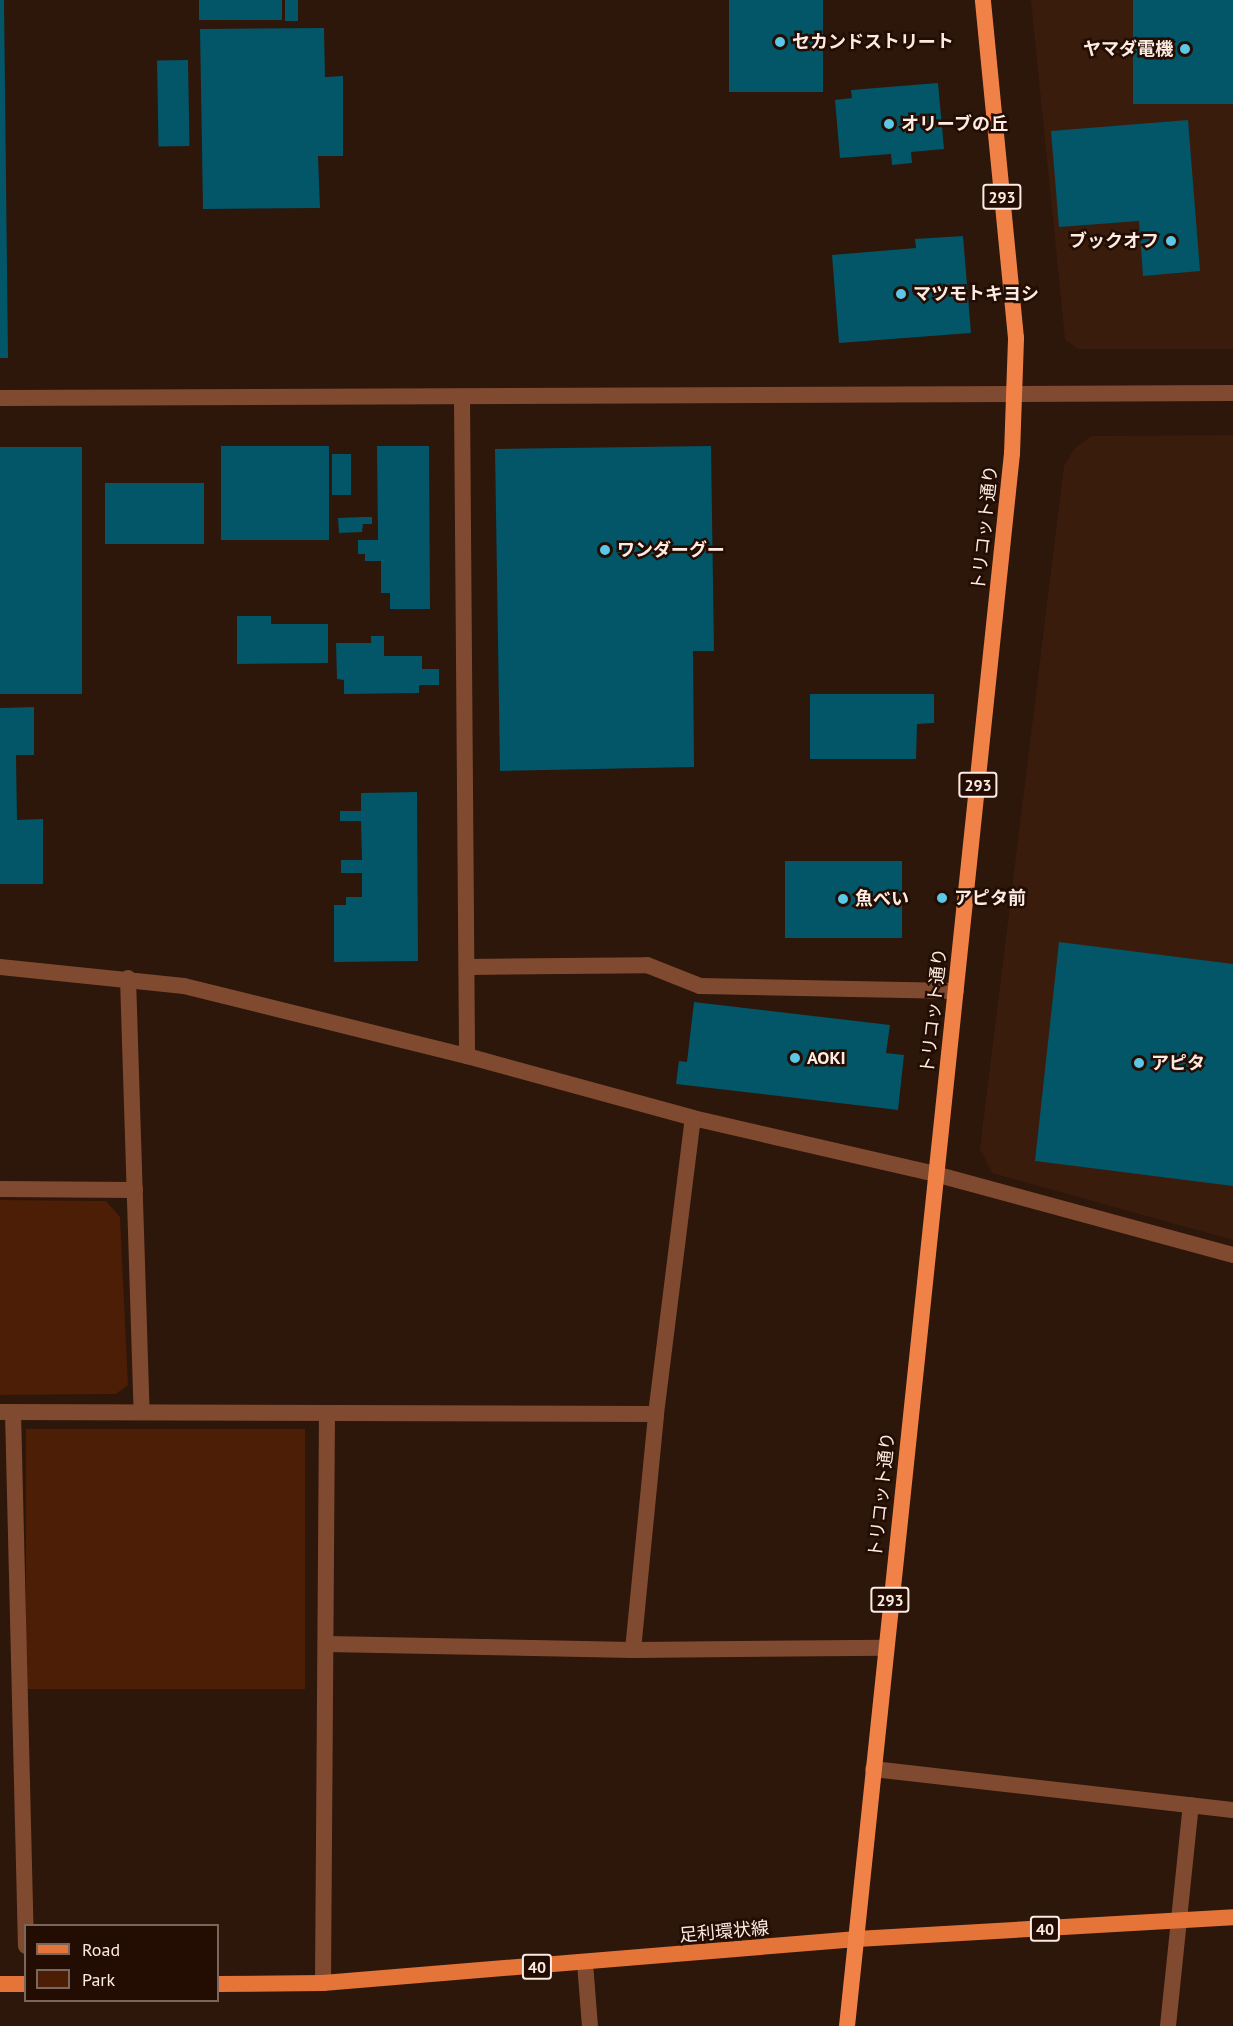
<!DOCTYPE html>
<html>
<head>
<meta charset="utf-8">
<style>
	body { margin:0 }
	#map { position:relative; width:1233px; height:2026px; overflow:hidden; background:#2d160a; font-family:"PT Sans","Noto Sans JP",sans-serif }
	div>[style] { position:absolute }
	.built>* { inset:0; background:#3a1c0d }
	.green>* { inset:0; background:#4b1e05; transform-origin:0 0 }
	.building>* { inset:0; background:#035568; transform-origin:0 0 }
	.service>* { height:16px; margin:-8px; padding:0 8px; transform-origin:8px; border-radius:8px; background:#804a30 }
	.minor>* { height:16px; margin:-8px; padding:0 8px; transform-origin:8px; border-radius:8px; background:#804a30 }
	.tertiary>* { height:16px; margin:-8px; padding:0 8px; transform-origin:8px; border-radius:8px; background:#804a30 }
	.primary>* { height:16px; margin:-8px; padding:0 8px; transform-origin:8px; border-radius:8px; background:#e47438 }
	.trunk>* { height:16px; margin:-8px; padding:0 8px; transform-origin:8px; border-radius:8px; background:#f08248 }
	.dots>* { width:16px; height:16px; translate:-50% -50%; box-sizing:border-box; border:3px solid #230d03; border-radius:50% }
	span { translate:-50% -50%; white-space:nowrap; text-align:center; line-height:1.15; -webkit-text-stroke:5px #230d03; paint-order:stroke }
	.shield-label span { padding:2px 4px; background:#230d03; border:2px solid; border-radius:4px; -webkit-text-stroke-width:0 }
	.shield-label { font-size:16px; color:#fcebe3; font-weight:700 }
	.poi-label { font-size:18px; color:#fcebe3; font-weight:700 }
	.left { translate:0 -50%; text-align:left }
	.right { translate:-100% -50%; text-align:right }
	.street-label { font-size:18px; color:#fcebe3 }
	.legend { position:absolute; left:24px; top:1924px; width:195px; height:78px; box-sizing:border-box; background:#230d03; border:2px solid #7a665d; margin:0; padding:8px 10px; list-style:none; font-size:18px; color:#fcebe3 }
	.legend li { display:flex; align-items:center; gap:12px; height:30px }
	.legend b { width:30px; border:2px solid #7a665d }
</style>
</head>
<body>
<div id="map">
	<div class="built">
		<div style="clip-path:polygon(1031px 0,1233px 0,1233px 349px,1078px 349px,1065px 339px)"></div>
		<div style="clip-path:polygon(1233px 435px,1233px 1240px,992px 1173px,980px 1149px,1064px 466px,1074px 449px,1091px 436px)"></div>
	</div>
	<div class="green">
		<div style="clip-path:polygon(0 1200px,106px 1201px,120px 1217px,128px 1385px,116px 1394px,0 1395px)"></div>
		<div style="left:305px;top:1429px;width:260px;height:279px;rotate:90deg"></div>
	</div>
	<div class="building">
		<div style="clip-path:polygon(0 0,4px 0,8px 358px,0 358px)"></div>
		<div style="left:199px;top:0;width:83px;height:20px"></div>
		<div style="left:285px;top:0;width:13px;height:21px"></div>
		<div style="left:729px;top:0;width:94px;height:92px"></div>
		<div style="left:1133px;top:0;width:100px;height:104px"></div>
		<div style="clip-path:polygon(324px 28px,325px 77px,343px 76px,343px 156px,318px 156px,320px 208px,203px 209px,200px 29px)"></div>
		<div style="left:188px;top:60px;width:86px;height:31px;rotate:89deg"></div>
		<div style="clip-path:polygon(938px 83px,944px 149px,911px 152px,912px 163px,892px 165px,891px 154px,840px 158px,835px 100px,852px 98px,851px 90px)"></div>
		<div style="clip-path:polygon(1188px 120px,1200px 271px,1143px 276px,1139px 221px,1059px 227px,1051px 131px)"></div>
		<div style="clip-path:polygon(963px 236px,971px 333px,839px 343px,832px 255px,916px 248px,915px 239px)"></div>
		<div style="left:329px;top:446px;width:94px;height:108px;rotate:90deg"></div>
		<div style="clip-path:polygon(377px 446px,429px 446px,430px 609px,390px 609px,390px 593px,381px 593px,381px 561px,365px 561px,365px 554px,358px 554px,358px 540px,378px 540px)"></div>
		<div style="clip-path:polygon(711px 446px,714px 651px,693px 651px,694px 767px,500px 771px,495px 449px)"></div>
		<div style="left:0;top:447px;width:82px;height:247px"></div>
		<div style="left:332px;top:454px;width:19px;height:41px"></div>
		<div style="left:204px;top:483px;width:61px;height:99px;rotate:90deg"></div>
		<div style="clip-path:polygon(363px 517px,372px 517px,372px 524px,363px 524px,362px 532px,339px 533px,338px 518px)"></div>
		<div style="clip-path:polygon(237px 616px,271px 616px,271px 624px,328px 624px,328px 663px,237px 664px)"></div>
		<div style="clip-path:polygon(371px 636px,384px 636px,384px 656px,422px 656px,422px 669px,439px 669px,439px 685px,419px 685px,419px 693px,344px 694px,344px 680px,337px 679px,336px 643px,371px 643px)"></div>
		<div style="clip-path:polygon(810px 694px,934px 694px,934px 723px,917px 724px,916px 759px,810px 759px)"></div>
		<div style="clip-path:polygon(34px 707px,34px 755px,16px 755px,17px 820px,43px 819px,43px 884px,0 884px,0 708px)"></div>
		<div style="clip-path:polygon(417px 792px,418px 961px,334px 962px,334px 905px,346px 905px,346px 897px,362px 897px,362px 873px,341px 873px,341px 860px,362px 860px,361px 821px,340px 821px,340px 811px,361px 811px,361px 793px)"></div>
		<div style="left:785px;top:861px;width:117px;height:77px"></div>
		<div style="clip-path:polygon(1059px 942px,1233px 964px,1233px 1186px,1035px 1161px)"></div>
		<div style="clip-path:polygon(694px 1002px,890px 1025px,886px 1053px,904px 1055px,898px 1110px,676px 1084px,679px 1061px,687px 1062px)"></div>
	</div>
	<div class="service">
		<div style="left:1168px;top:2026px;width:222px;rotate:-84.1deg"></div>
	</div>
	<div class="minor">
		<div style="left:462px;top:398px;width:658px;rotate:89.56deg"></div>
		<div style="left:0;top:967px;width:185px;rotate:5.9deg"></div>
		<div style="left:184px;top:986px;width:292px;rotate:13.9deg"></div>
		<div style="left:467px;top:1056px;width:234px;rotate:15.3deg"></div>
		<div style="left:693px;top:1118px;width:248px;rotate:13deg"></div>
		<div style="left:935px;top:1174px;width:309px;rotate:15.2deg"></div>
		<div style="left:468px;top:967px;width:179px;rotate:-0.6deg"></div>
		<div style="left:647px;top:965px;width:57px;rotate:21.6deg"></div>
		<div style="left:700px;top:986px;width:256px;rotate:1.1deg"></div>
		<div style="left:128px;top:978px;width:434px;rotate:88.2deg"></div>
		<div style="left:0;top:1189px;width:135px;rotate:0.4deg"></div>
		<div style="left:0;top:1412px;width:656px;rotate:0.17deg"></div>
		<div style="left:13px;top:1412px;width:534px;rotate:88.61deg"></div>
		<div style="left:326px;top:1644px;width:307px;rotate:1.1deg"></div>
		<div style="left:633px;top:1650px;width:252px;rotate:-0.5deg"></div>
		<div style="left:633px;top:1650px;width:237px;rotate:-84.4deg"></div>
		<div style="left:656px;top:1414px;width:298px;rotate:-82.9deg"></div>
		<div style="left:873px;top:1769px;width:362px;rotate:6.5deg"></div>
		<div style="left:585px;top:1963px;width:63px;rotate:85.5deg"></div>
		<div style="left:323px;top:1983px;width:570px;rotate:-89.6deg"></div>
	</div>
	<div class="tertiary">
		<div style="left:0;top:398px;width:1233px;rotate:-0.23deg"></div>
	</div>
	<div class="primary">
		<div style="left:0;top:1984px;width:26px"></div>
		<div style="left:218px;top:1984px;width:105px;rotate:-0.5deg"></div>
		<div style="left:323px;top:1983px;width:536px;rotate:-4.71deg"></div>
		<div style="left:857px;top:1939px;width:377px;rotate:-3.3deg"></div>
	</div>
	<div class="trunk">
		<div style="left:847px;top:2026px;width:1581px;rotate:-84.01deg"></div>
		<div style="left:1012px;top:454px;width:116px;rotate:-88deg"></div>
		<div style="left:1016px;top:338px;width:340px;rotate:-95.6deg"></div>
	</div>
	<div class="dots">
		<div style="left:780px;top:42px;background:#5cc7e7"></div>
		<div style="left:1185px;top:49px;background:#5cc7e7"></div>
		<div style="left:889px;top:124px;background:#5cc7e7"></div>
		<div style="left:1171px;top:241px;background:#5cc7e7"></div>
		<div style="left:901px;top:294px;background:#5cc7e7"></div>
		<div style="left:605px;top:550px;background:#5cc7e7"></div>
		<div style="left:942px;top:898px;background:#5cc7e7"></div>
		<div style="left:843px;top:899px;background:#5cc7e7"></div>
		<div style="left:795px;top:1058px;background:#5cc7e7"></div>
		<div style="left:1139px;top:1063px;background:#5cc7e7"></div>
	</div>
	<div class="shield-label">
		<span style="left:1002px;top:197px">293</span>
		<span style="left:978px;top:785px">293</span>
		<span style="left:890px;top:1600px">293</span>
		<span style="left:1045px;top:1929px">40</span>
		<span style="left:537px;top:1967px">40</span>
	</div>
	<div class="poi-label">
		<span class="left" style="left:792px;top:42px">セカンドストリート</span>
		<span class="right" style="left:1173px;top:49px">ヤマダ電機</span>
		<span class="left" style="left:901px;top:124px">オリーブの丘</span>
		<span class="right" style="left:1159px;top:241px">ブックオフ</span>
		<span class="left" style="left:913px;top:294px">マツモトキヨシ</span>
		<span class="left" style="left:617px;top:550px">ワンダーグー</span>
		<span class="left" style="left:954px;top:898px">アピタ前</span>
		<span class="left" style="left:855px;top:899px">魚べい</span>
		<span class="left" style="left:807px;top:1058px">AOKI</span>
		<span class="left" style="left:1151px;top:1063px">アピタ</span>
	</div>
	<div class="street-label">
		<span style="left:985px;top:528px;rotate:-84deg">トリコット通り</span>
		<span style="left:934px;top:1011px;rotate:-84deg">トリコット通り</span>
		<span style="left:882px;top:1495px;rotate:-84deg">トリコット通り</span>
		<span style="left:724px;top:1932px;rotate:-5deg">足利環状線</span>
	</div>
	<ul class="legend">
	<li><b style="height:8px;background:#e47438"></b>Road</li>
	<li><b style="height:16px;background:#4b1e05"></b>Park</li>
	</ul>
</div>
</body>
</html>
